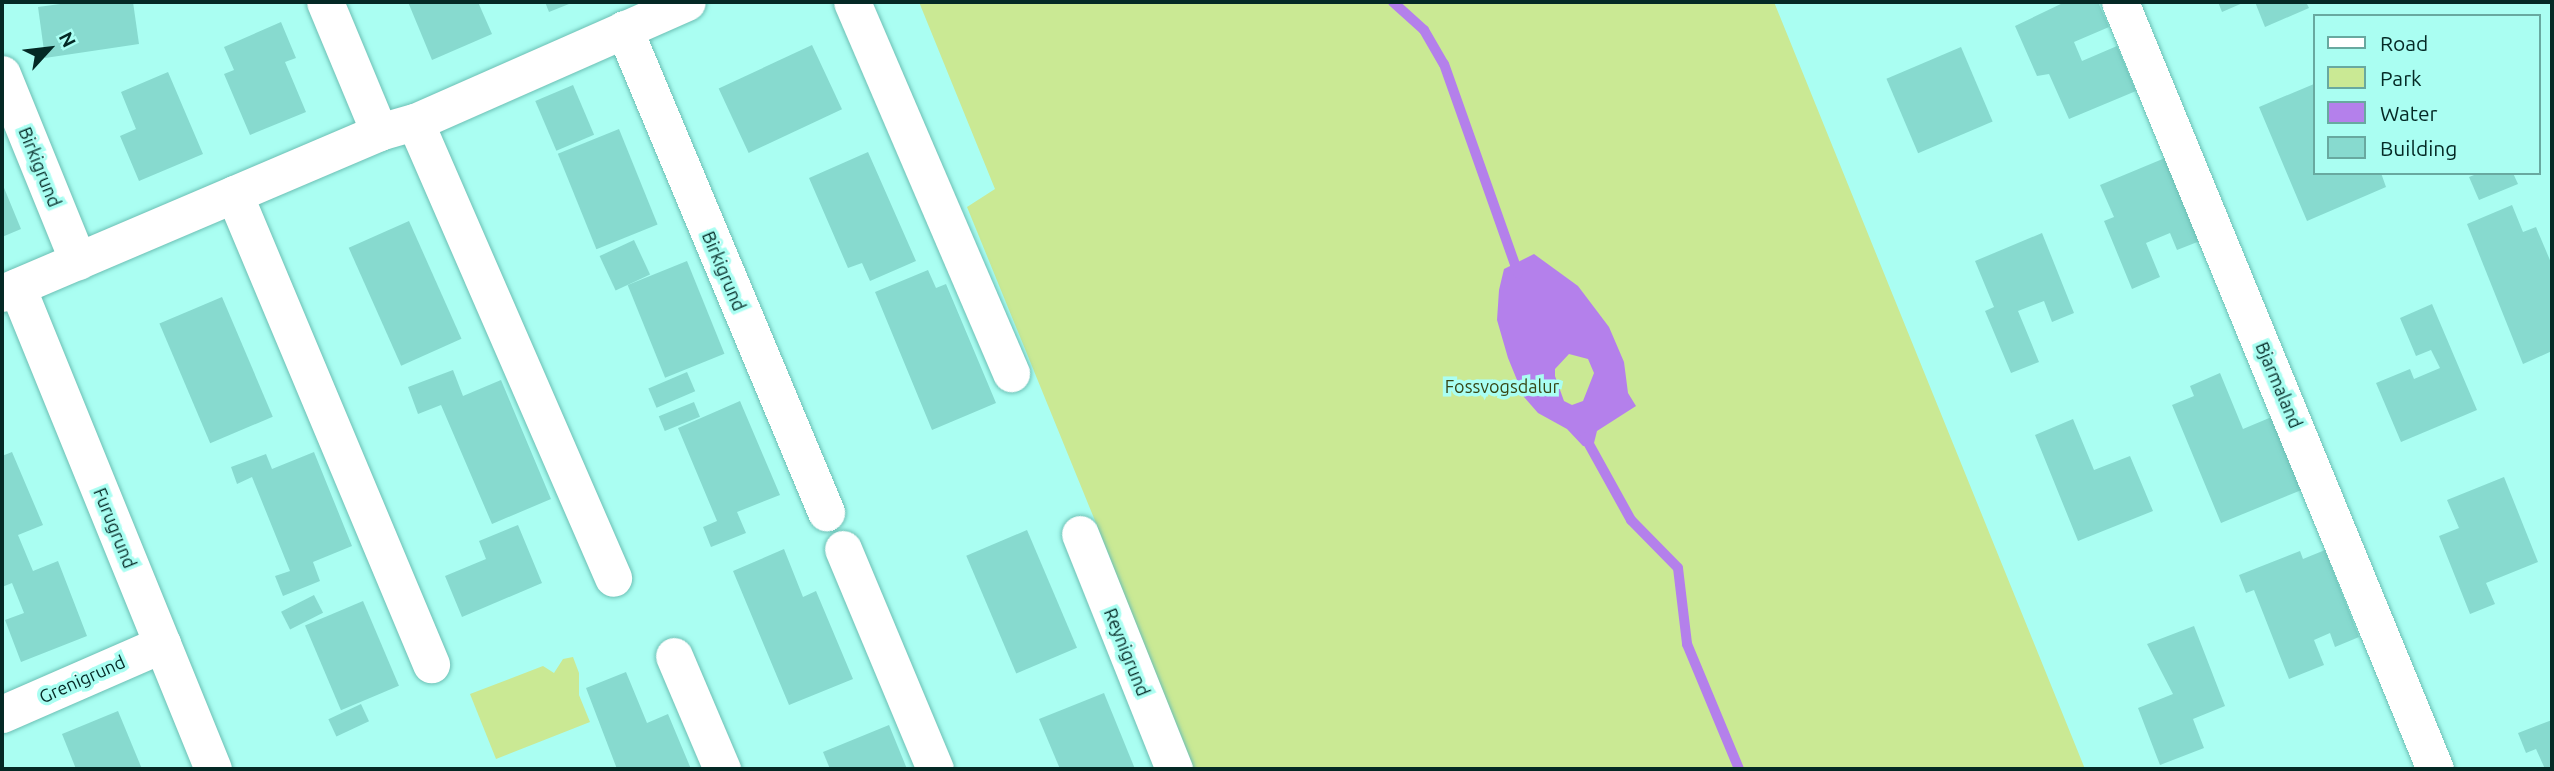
<!DOCTYPE html>
<html>
<head>
<meta charset="utf-8">
<style>
	body { margin:0 }
	#map { position:relative; width:2554px; height:771px; overflow:hidden; background:#aafef2; font-family:Ubuntu,sans-serif }
	div>[style] { position:absolute }
	.green>* { inset:0; background:#cae994 }
	.water>* { inset:0; background:#b480eb }
	.stream>* { height:10px; margin:-5px; padding:0 5px; transform-origin:5px; border-radius:5px; background:#b480eb }
	.building>* { inset:0; background:#87dacf; transform-origin:0 0 }
	.roads { filter:drop-shadow(0 0 2px #6cbfb4) drop-shadow(0 0 2px #6cbfb4) }
	.minor>* { height:37px; margin:-18.5px; padding:0 18.5px; transform-origin:18.5px; border-radius:18.5px; background:#fff }
	span { translate:-50% -50%; white-space:nowrap; text-align:center; line-height:1.15; -webkit-text-stroke:7px #aafef2; paint-order:stroke }
	.street-label { font-size:18px; color:#042925 }
	.park-label { font-size:18px; color:#374715 }
	.frame { position:absolute; inset:0; border:4px solid #042925; pointer-events:none }
	.legend { position:absolute; left:2313px; top:14px; width:228px; height:161px; box-sizing:border-box; background:#aafef2; border:2px solid #68a9a0; margin:0; padding:9px 12px; list-style:none; font-size:21px; color:#042925 }
	.legend li { display:flex; align-items:center; gap:14px; height:35px }
	.legend b { width:35px; border:2px solid #68a9a0 }
	.north { position:absolute; left:14px; top:14px; width:70px; height:70px; -webkit-text-stroke:5px #aafef2; paint-order:stroke; rotate:63deg; font-size:19px; font-weight:700; line-height:28px; text-align:center; color:#042925 }
	.north::after { content:''; display:block; margin:auto; width:24px; height:32px; background:#042925; clip-path:polygon(50% 0,100% 100%,50% 72%,0 100%) }
</style>
</head>
<body>
<div id="map">
	<div class="green">
		<div style="clip-path:polygon(919px 2px,1774px 2px,2085px 769px,1185px 769px,1109px 555px,967px 207px,995px 189px)"></div>
		<div style="clip-path:polygon(573px 657px,579px 673px,579px 695px,590px 722px,496px 759px,470px 694px,543px 666px,554px 673px,563px 659px)"></div>
	</div>
	<div class="water">
		<div style="clip-path:polygon(evenodd,1534px 254px,1578px 286px,1609px 327px,1624px 362px,1628px 393px,1636px 406px,1597px 431px,1593px 447px,1583px 446px,1567px 429px,1538px 413px,1524px 397px,1508px 358px,1497px 320px,1499px 290px,1504px 269px,1534px 254px,1569px 354px,1588px 359px,1594px 373px,1583px 401px,1572px 405px,1564px 401px,1555px 376px,1555px 369px,1569px 354px)"></div>
	</div>
	<div class="stream">
		<div style="left:1393px;top:2px;width:42px;rotate:42.1deg"></div>
		<div style="left:1424px;top:30px;width:39px;rotate:60deg"></div>
		<div style="left:1444px;top:64px;width:222px;rotate:70.5deg"></div>
		<div style="left:1585px;top:437px;width:95px;rotate:61deg"></div>
		<div style="left:1631px;top:520px;width:67px;rotate:45.6deg"></div>
		<div style="left:1678px;top:568px;width:77px;rotate:83.2deg"></div>
		<div style="left:1687px;top:644px;width:135px;rotate:67.4deg"></div>
	</div>
	<div class="building">
		<div style="clip-path:polygon(75px 2px,133px 2px,139px 44px,45px 58px,38px 7px)"></div>
		<div style="clip-path:polygon(408px 2px,478px 2px,492px 34px,432px 60px)"></div>
		<div style="clip-path:polygon(545px 2px,574px 2px,549px 12px)"></div>
		<div style="clip-path:polygon(2065px 2px,2098px 2px,2109px 27px,2074px 42px,2082px 61px,2117px 46px,2136px 91px,2069px 119px,2049px 74px,2037px 76px,2015px 26px)"></div>
		<div style="clip-path:polygon(2218px 2px,2245px 2px,2222px 12px)"></div>
		<div style="clip-path:polygon(2255px 2px,2306px 2px,2309px 8px,2265px 27px)"></div>
		<div style="clip-path:polygon(281px 22px,296px 58px,285px 62px,306px 112px,250px 135px,224px 74px,234px 70px,224px 47px)"></div>
		<div style="left:812px;top:45px;width:71px;height:103px;rotate:65deg"></div>
		<div style="left:1961px;top:47px;width:81px;height:81px;rotate:67deg"></div>
		<div style="clip-path:polygon(168px 72px,203px 154px,139px 181px,120px 136px,136px 129px,121px 92px)"></div>
		<div style="clip-path:polygon(2314px 84px,2314px 173px,2381px 173px,2386px 187px,2307px 221px,2259px 107px)"></div>
		<div style="left:573px;top:85px;width:54px;height:41px;rotate:67deg"></div>
		<div style="left:619px;top:129px;width:103px;height:66px;rotate:68deg"></div>
		<div style="clip-path:polygon(868px 152px,916px 261px,870px 281px,862px 263px,848px 268px,809px 178px)"></div>
		<div style="clip-path:polygon(2165px 158px,2200px 241px,2177px 250px,2170px 233px,2146px 243px,2160px 277px,2132px 289px,2104px 221px,2114px 217px,2100px 185px)"></div>
		<div style="clip-path:polygon(2479px 173px,2513px 173px,2518px 184px,2479px 200px,2469px 177px)"></div>
		<div style="clip-path:polygon(2px 183px,21px 229px,2px 237px)"></div>
		<div style="clip-path:polygon(2512px 205px,2523px 232px,2536px 227px,2552px 265px,2552px 351px,2523px 364px,2467px 224px)"></div>
		<div style="left:409px;top:221px;width:129px;height:66px;rotate:66deg"></div>
		<div style="clip-path:polygon(2042px 233px,2074px 313px,2052px 322px,2044px 301px,2018px 311px,2039px 362px,2011px 373px,1985px 311px,1994px 307px,1975px 261px)"></div>
		<div style="left:634px;top:240px;width:38px;height:38px;rotate:65deg"></div>
		<div style="left:687px;top:261px;width:100px;height:64px;rotate:68deg"></div>
		<div style="clip-path:polygon(928px 270px,936px 288px,946px 284px,996px 403px,932px 430px,875px 292px)"></div>
		<div style="left:222px;top:297px;width:130px;height:68px;rotate:67deg"></div>
		<div style="clip-path:polygon(2432px 304px,2477px 410px,2401px 442px,2376px 383px,2410px 369px,2414px 379px,2440px 368px,2431px 350px,2416px 356px,2400px 318px)"></div>
		<div style="clip-path:polygon(453px 370px,463px 396px,501px 380px,551px 499px,492px 524px,441px 405px,418px 414px,408px 387px)"></div>
		<div style="left:687px;top:372px;width:21px;height:42px;rotate:67deg"></div>
		<div style="clip-path:polygon(2220px 373px,2243px 429px,2274px 416px,2304px 489px,2221px 523px,2172px 405px,2194px 396px,2190px 386px)"></div>
		<div style="clip-path:polygon(740px 401px,780px 495px,737px 512px,746px 533px,711px 547px,703px 527px,717px 521px,678px 428px)"></div>
		<div style="left:694px;top:402px;width:16px;height:38px;rotate:68deg"></div>
		<div style="clip-path:polygon(2073px 419px,2094px 470px,2130px 456px,2153px 511px,2078px 541px,2035px 435px)"></div>
		<div style="clip-path:polygon(12px 452px,43px 525px,18px 535px,33px 571px,58px 561px,87px 636px,21px 662px,5px 620px,24px 613px,12px 583px,2px 587px,2px 456px)"></div>
		<div style="clip-path:polygon(314px 452px,352px 546px,313px 562px,320px 581px,283px 596px,275px 576px,290px 571px,252px 477px,237px 484px,231px 467px,266px 454px,272px 469px)"></div>
		<div style="clip-path:polygon(2504px 477px,2538px 562px,2486px 583px,2495px 604px,2470px 614px,2439px 536px,2459px 528px,2447px 500px)"></div>
		<div style="clip-path:polygon(518px 525px,542px 583px,462px 617px,445px 576px,486px 559px,479px 541px)"></div>
		<div style="left:1027px;top:530px;width:128px;height:66px;rotate:67deg"></div>
		<div style="clip-path:polygon(784px 549px,803px 597px,816px 591px,853px 679px,789px 705px,733px 571px)"></div>
		<div style="clip-path:polygon(2325px 550px,2359px 637px,2335px 647px,2330px 633px,2314px 640px,2324px 665px,2289px 679px,2254px 590px,2246px 593px,2239px 575px,2300px 551px,2303px 559px)"></div>
		<div style="left:314px;top:595px;width:20px;height:37px;rotate:63deg"></div>
		<div style="left:363px;top:601px;width:92px;height:63px;rotate:67deg"></div>
		<div style="clip-path:polygon(2194px 626px,2225px 706px,2193px 719px,2204px 748px,2160px 765px,2138px 708px,2173px 694px,2147px 644px)"></div>
		<div style="clip-path:polygon(626px 672px,647px 723px,668px 714px,691px 769px,617px 769px,586px 688px)"></div>
		<div style="clip-path:polygon(1104px 693px,1135px 769px,1060px 769px,1039px 719px)"></div>
		<div style="left:361px;top:704px;width:19px;height:36px;rotate:65deg"></div>
		<div style="clip-path:polygon(118px 711px,142px 769px,76px 769px,62px 734px)"></div>
		<div style="clip-path:polygon(2552px 720px,2552px 769px,2545px 769px,2536px 749px,2526px 753px,2518px 733px)"></div>
		<div style="clip-path:polygon(889px 725px,907px 769px,830px 769px,823px 752px)"></div>
	</div>
	<div class="roads">
		<div class="minor">
			<div style="left:325px;top:2px;width:141px;rotate:67.4deg"></div>
			<div style="left:852px;top:2px;width:404px;rotate:66.8deg"></div>
			<div style="left:2120px;top:2px;width:829px;rotate:67.67deg"></div>
			<div style="left:624px;top:29px;width:524px;rotate:67.3deg"></div>
			<div style="left:2px;top:74px;width:202px;rotate:67.9deg"></div>
			<div style="left:415px;top:122px;width:497px;rotate:66.5deg"></div>
			<div style="left:234px;top:194px;width:510px;rotate:67.26deg"></div>
			<div style="left:17px;top:287px;width:520px;rotate:67.87deg"></div>
			<div style="left:2px;top:293px;width:410px;rotate:-23.1deg"></div>
			<div style="left:379px;top:132px;width:37px;rotate:-16deg"></div>
			<div style="left:415px;top:122px;width:297px;rotate:-23.8deg"></div>
			<div style="left:1080px;top:534px;width:253px;rotate:68.2deg"></div>
			<div style="left:843px;top:549px;width:238px;rotate:67.3deg"></div>
			<div style="left:674px;top:656px;width:123px;rotate:67deg"></div>
			<div style="left:2px;top:714px;width:175px;rotate:-23.6deg"></div>
		</div>
	</div>
	<div class="street-label">
		<span style="left:40px;top:167px;rotate:68deg">Birkigrund</span>
		<span style="left:724px;top:271px;rotate:67deg">Birkigrund</span>
		<span style="left:2279px;top:385px;rotate:67deg">Bjarmaland</span>
		<span style="left:115px;top:528px;rotate:68deg">Furugrund</span>
		<span style="left:1127px;top:652px;rotate:68deg">Reynigrund</span>
		<span style="left:82px;top:679px;rotate:-24deg">Grenigrund</span>
	</div>
	<div class="park-label">
		<span style="left:1502px;top:386px">Fossvogsdalur</span>
	</div>
	<div class="frame"></div>
	<ul class="legend">
	<li><b style="height:9px;background:#fff"></b>Road</li>
	<li><b style="height:19px;background:#cae994"></b>Park</li>
	<li><b style="height:19px;background:#b480eb"></b>Water</li>
	<li><b style="height:19px;background:#87dacf"></b>Building</li>
	</ul>
	<div class="north">N</div>
</div>
</body>
</html>
